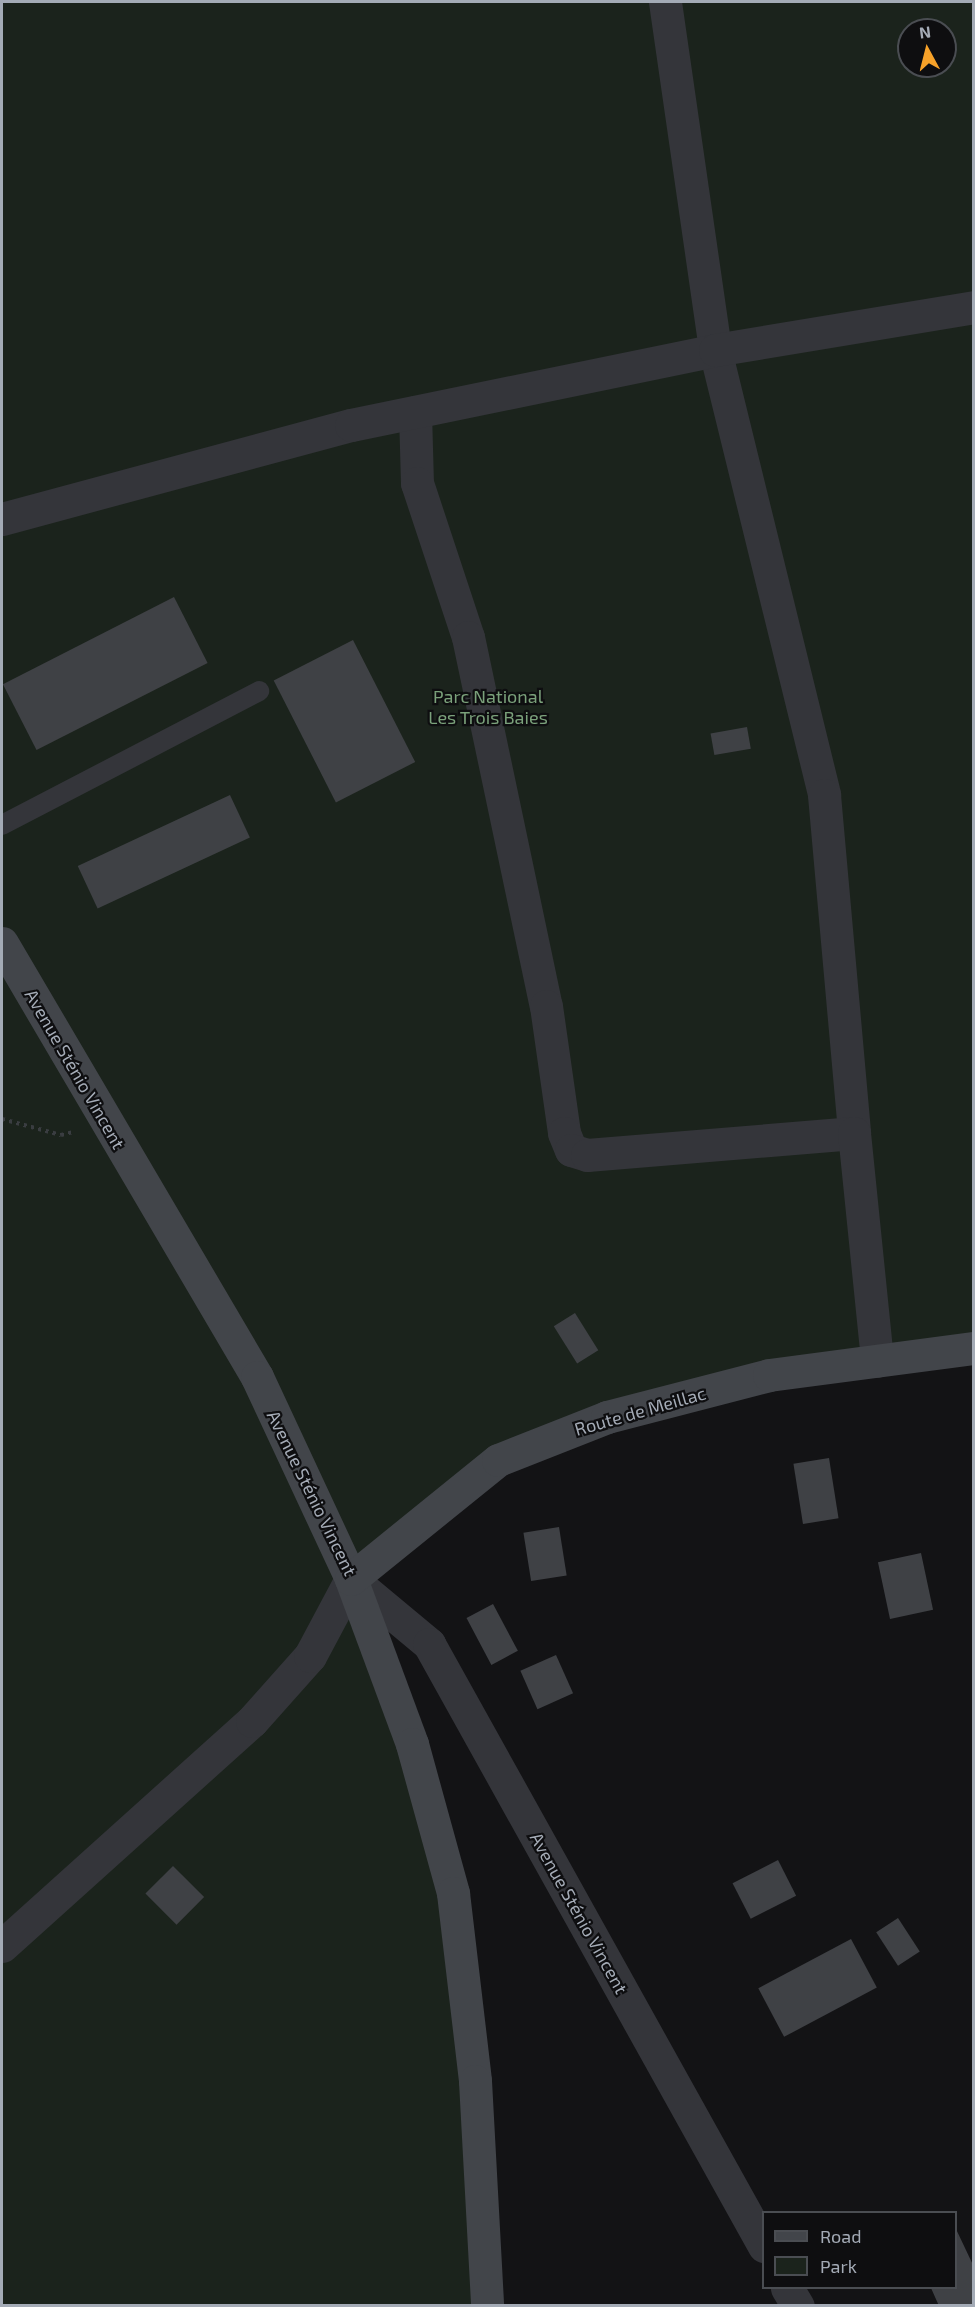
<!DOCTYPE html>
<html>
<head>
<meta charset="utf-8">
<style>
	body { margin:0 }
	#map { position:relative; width:975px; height:2307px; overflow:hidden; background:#131315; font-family:"Exo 2",sans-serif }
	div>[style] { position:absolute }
	.green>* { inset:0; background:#1b231c }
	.building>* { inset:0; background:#3f4145; transform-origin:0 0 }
	.path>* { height:4px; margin-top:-2px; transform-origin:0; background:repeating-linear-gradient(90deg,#3a3d41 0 3px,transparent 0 7.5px) }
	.lane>* { height:20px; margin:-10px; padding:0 10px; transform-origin:10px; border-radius:10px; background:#34353a }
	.street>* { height:33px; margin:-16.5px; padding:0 16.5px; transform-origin:16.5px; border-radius:16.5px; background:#34353a }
	.secondary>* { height:33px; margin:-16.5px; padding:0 16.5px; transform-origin:16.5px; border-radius:16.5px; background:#42454a }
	span { translate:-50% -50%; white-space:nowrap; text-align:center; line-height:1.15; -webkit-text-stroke:4.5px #0e0e10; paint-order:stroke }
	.park-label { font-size:18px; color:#7ba17b }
	.street-label { font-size:18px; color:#a4abb6 }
	.frame { position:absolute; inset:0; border:3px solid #a4abb6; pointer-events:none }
	.legend { position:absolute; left:762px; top:2211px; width:195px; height:78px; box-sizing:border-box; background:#0e0e10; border:2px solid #4a4d52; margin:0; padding:8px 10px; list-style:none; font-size:18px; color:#a4abb6 }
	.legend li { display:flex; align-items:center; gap:12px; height:30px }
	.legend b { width:30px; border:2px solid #4a4d52 }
	.north { position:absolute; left:897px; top:18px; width:60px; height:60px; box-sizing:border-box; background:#0e0e10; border:2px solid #4a4d52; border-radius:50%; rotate:353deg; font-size:16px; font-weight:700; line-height:24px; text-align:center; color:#a4abb6 }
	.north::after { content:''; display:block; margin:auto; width:21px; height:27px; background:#f7a229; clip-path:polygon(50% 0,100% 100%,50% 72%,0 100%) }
</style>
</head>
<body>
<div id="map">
	<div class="green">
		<div style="clip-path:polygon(evenodd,2px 2px,973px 2px,973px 1348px,769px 1375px,498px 1460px,351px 1579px,453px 1893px,487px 2305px,2px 2306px,2px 2px,909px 30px,945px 30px,945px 66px,909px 66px,909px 30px)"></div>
	</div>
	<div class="building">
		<div style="left:174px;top:597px;width:74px;height:192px;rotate:63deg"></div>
		<div style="left:353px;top:640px;width:137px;height:89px;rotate:63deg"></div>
		<div style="left:747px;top:727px;width:22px;height:37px;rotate:80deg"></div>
		<div style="left:230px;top:795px;width:47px;height:168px;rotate:65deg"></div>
		<div style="left:575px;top:1313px;width:44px;height:25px;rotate:58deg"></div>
		<div style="left:829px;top:1458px;width:61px;height:36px;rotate:81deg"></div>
		<div style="left:559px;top:1527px;width:49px;height:36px;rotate:81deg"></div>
		<div style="left:921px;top:1553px;width:58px;height:44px;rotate:78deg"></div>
		<div style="left:493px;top:1604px;width:53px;height:30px;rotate:62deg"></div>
		<div style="left:556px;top:1655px;width:42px;height:39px;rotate:66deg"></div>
		<div style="left:778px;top:1860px;width:40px;height:51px;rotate:63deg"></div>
		<div style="left:173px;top:1866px;width:44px;height:39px;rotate:45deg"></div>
		<div style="left:898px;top:1918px;width:40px;height:26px;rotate:57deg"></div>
		<div style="left:851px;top:1939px;width:55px;height:105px;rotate:62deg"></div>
		<div style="clip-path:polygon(956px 2229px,974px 2267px,974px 2306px,939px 2306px,931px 2288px,956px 2288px)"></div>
	</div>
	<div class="path">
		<div style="left:2px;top:1119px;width:61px;rotate:15.2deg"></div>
		<div style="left:61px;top:1135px;width:12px;rotate:-14deg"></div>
	</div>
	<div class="lane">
		<div style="left:2px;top:825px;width:290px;rotate:-27.5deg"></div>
	</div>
	<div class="street">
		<div style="left:665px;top:2px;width:352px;rotate:81.8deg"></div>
		<div style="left:715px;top:350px;width:458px;rotate:76.2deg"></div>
		<div style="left:824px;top:795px;width:339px;rotate:84.9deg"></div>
		<div style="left:415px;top:412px;width:71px;rotate:88.4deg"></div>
		<div style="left:417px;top:483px;width:162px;rotate:71.7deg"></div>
		<div style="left:468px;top:637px;width:377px;rotate:78.1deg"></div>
		<div style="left:546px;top:1006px;width:128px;rotate:81.9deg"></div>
		<div style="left:564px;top:1133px;width:18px;rotate:68deg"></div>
		<div style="left:571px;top:1150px;width:17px;rotate:17deg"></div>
		<div style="left:587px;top:1155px;width:268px;rotate:-4.7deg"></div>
		<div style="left:854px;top:1133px;width:229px;rotate:84.2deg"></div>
		<div style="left:2px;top:519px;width:361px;rotate:-15.1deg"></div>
		<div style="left:351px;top:425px;width:372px;rotate:-11.6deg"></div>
		<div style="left:715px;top:350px;width:263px;rotate:-9.4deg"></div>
		<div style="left:2px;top:1946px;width:336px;rotate:-42deg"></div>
		<div style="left:252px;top:1721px;width:87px;rotate:-48.3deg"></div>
		<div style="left:310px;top:1656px;width:87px;rotate:-62deg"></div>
		<div style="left:351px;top:1579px;width:102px;rotate:39.8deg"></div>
		<div style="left:429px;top:1644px;width:689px;rotate:60.91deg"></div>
		<div style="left:787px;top:2288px;width:21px;rotate:59deg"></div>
	</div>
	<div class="secondary">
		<div style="left:2px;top:943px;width:503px;rotate:59.56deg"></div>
		<div style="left:257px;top:1377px;width:223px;rotate:65deg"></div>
		<div style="left:351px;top:1579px;width:176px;rotate:69.7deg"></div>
		<div style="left:412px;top:1744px;width:155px;rotate:74.6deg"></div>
		<div style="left:453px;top:1893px;width:189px;rotate:83.3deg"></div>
		<div style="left:475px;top:2081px;width:225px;rotate:86.9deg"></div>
		<div style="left:351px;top:1579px;width:189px;rotate:-39deg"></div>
		<div style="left:498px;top:1460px;width:117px;rotate:-21.5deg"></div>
		<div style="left:607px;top:1417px;width:167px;rotate:-14.5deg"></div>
		<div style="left:769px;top:1375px;width:207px;rotate:-7.5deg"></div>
	</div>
	<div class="park-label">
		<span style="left:488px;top:707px">Parc National<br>Les Trois Baies</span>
	</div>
	<div class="street-label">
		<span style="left:75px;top:1069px;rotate:60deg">Avenue Sténio Vincent</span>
		<span style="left:640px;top:1411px;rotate:-16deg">Route de Meillac</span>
		<span style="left:312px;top:1493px;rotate:64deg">Avenue Sténio Vincent</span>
		<span style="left:579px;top:1913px;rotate:61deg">Avenue Sténio Vincent</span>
	</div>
	<div class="frame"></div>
	<ul class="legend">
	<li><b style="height:8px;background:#42454a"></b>Road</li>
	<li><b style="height:16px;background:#1b231c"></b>Park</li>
	</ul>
	<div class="north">N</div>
</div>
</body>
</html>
